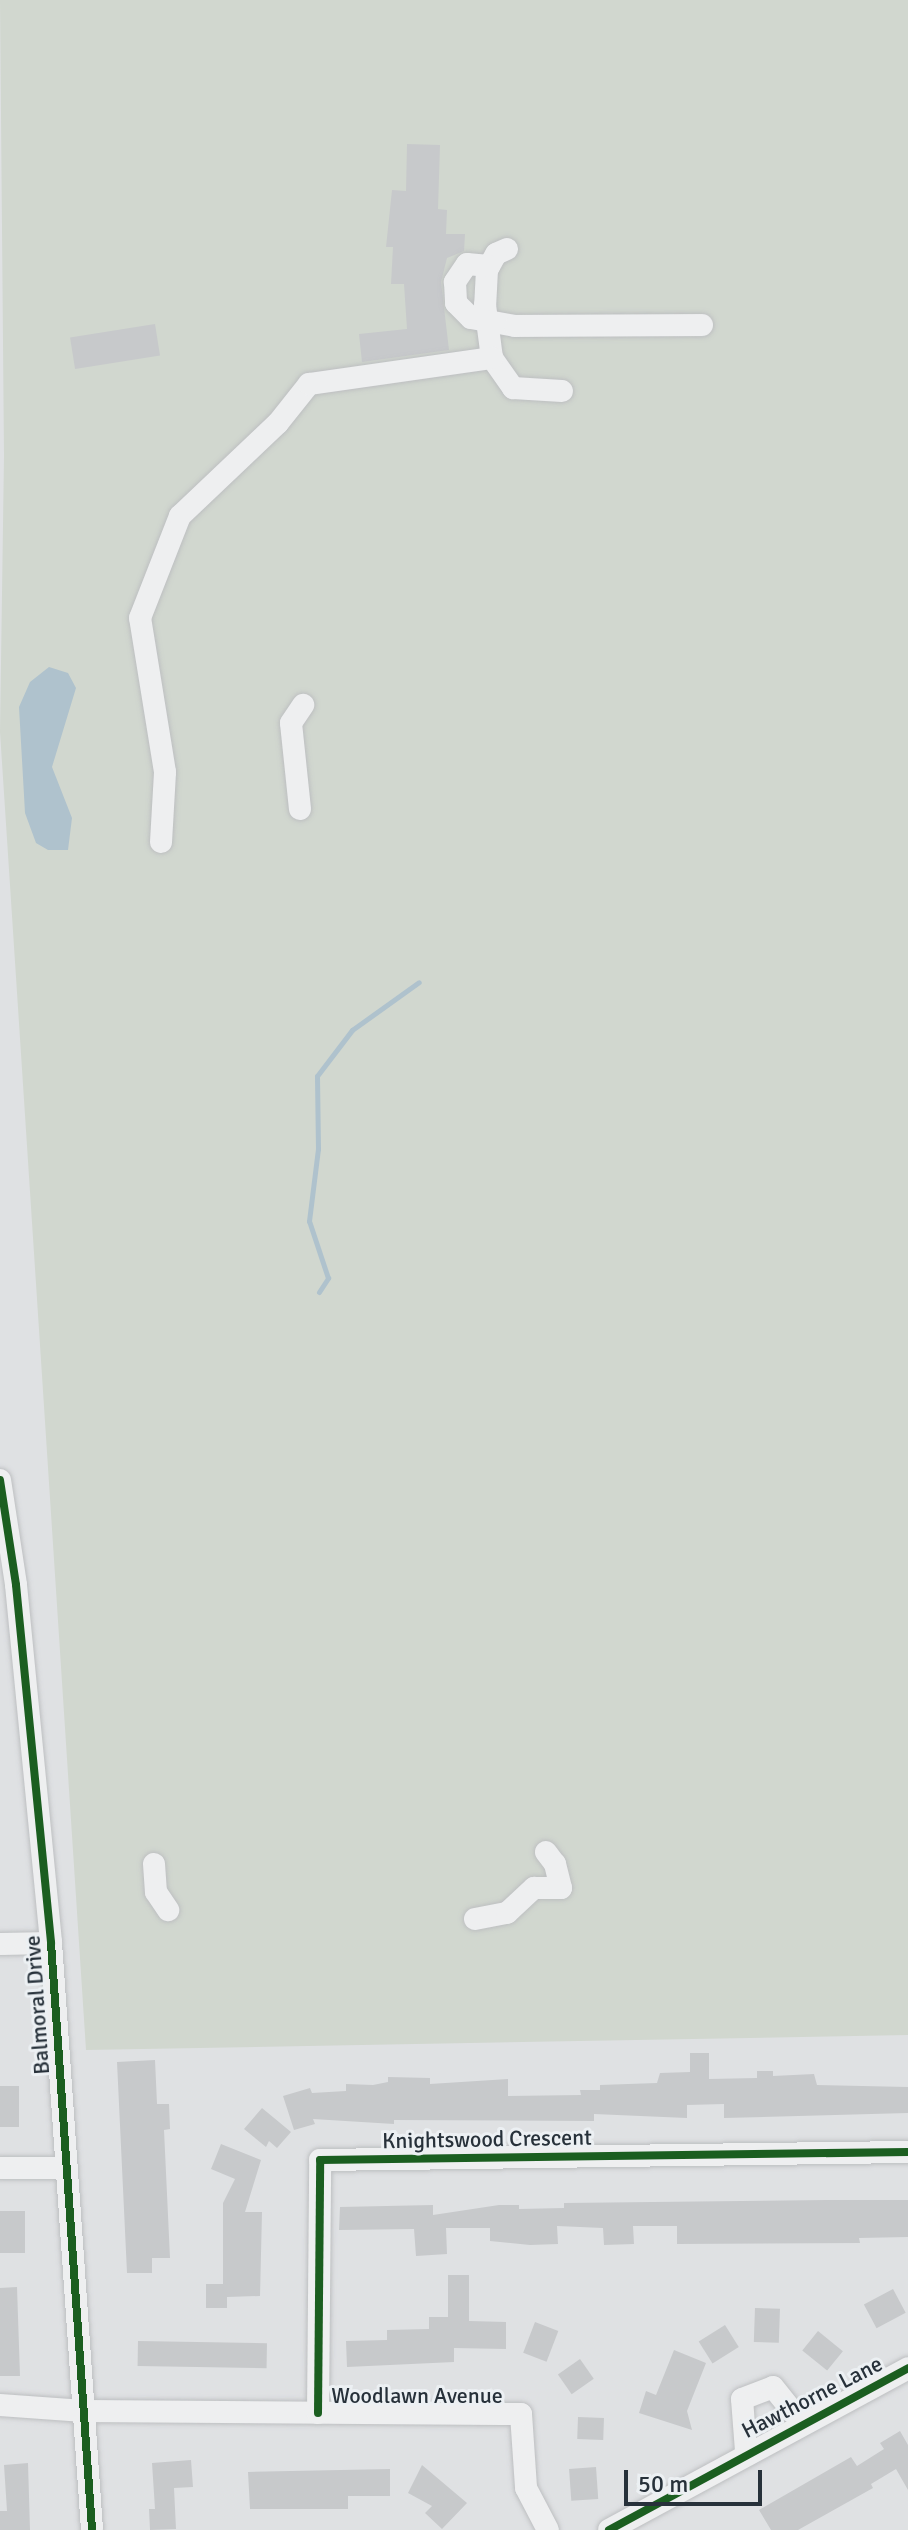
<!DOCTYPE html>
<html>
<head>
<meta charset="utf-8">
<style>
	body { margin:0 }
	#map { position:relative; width:908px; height:2530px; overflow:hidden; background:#dfe1e3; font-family:Signika,sans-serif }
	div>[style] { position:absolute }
	.green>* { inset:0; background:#d1d7cf }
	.water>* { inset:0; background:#afc2cd }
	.stream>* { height:5px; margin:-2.5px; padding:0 2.5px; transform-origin:2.5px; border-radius:2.5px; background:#afc2cd }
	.building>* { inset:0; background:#c7c9cb; transform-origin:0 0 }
	.roads { filter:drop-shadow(0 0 2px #bdbfc1) drop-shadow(0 0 2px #bdbfc1) }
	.minor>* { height:22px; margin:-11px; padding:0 11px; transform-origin:11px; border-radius:11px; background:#eeeff0 }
	.cycleway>* { height:8px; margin:-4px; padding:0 4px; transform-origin:4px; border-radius:4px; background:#1b5e20 }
	span { translate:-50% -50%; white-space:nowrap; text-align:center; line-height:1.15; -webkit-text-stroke:6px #ecf0f3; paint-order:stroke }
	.street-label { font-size:22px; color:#27313a }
	.scale { position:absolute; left:624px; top:2470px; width:138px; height:36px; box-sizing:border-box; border:4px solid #27313a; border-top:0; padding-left:10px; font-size:24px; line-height:28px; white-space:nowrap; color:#27313a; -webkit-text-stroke:6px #ecf0f3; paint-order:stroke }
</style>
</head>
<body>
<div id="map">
	<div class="green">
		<div style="clip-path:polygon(0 0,908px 0,908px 2035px,86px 2050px,0 732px,4px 456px)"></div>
	</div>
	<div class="water">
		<div style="clip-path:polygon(49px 667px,68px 673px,76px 688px,52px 767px,72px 818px,68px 850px,48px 850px,36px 843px,25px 813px,19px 707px,30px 682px)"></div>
	</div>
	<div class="stream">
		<div style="left:319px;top:1292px;width:17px;rotate:-57deg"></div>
		<div style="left:328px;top:1278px;width:60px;rotate:-108.4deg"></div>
		<div style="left:309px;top:1221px;width:73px;rotate:-82.9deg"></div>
		<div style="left:318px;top:1149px;width:73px;rotate:-90.8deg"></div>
		<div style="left:317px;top:1076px;width:58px;rotate:-52.7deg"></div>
		<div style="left:352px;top:1030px;width:82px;rotate:-35.6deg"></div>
	</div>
	<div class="building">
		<div style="clip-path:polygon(407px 144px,440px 145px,438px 209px,447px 210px,446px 234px,465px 234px,464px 251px,447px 258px,441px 282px,449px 350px,362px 362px,359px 334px,407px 329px,404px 284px,391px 284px,393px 247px,386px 247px,392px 190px,406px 191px)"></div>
		<div style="left:155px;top:324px;width:32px;height:86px;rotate:81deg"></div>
		<div style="clip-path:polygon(690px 2053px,709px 2053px,709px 2079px,757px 2078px,757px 2071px,773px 2071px,773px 2076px,814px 2074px,817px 2085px,908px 2087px,908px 2113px,724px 2118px,724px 2104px,687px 2105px,687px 2118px,594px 2114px,594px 2121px,394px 2120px,394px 2124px,313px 2119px,315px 2124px,294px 2130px,283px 2096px,310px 2088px,312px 2093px,346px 2091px,346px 2084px,373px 2085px,388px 2082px,388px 2077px,430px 2078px,430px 2084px,508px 2079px,508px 2096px,581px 2095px,580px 2090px,600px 2090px,600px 2085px,657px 2083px,660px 2073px,690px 2072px)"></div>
		<div style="clip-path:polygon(155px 2060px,157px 2104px,169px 2104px,170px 2129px,164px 2130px,170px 2258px,152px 2258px,152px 2273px,127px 2273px,117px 2062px)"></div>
		<div style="left:0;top:2086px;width:19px;height:41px"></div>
		<div style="clip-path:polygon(262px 2108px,291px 2132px,277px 2148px,269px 2141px,266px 2147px,244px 2129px)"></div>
		<div style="clip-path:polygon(221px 2144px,261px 2160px,245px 2212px,262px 2212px,260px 2296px,227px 2297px,227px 2308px,206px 2308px,206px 2284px,223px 2284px,223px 2203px,235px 2179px,211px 2169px)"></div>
		<div style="clip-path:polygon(827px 2200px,908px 2200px,908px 2237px,859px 2238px,860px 2243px,677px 2244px,677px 2226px,633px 2226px,634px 2244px,604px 2245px,603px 2228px,557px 2226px,558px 2244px,530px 2245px,490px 2241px,490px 2228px,446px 2228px,447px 2254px,416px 2256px,414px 2229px,339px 2230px,340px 2207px,433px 2205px,433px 2215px,499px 2205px,519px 2205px,519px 2209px,564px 2208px,564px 2203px)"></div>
		<div style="left:0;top:2211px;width:25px;height:42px"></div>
		<div style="clip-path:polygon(448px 2275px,469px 2275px,469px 2321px,506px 2322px,506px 2349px,454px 2348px,454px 2362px,347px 2367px,346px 2341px,387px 2340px,387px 2330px,429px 2329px,429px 2317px,448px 2317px)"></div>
		<div style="clip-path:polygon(17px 2287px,20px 2376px,0 2376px,0 2288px)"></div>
		<div style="left:893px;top:2289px;width:27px;height:33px;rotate:62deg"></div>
		<div style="left:755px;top:2308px;width:25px;height:34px;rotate:2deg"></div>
		<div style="left:535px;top:2322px;width:25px;height:33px;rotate:21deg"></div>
		<div style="left:725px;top:2325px;width:26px;height:31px;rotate:58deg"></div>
		<div style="left:818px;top:2331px;width:32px;height:25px;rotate:39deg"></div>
		<div style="left:138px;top:2341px;width:129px;height:25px;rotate:1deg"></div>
		<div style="clip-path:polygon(674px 2350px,706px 2363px,687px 2411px,692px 2430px,639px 2413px,646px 2391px,656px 2395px)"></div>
		<div style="left:580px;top:2359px;width:24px;height:27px;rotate:55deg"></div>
		<div style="left:578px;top:2417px;width:26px;height:22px;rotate:2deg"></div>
		<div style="clip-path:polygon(900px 2431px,908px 2445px,908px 2490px,896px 2469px,871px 2484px,873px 2488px,798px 2530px,771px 2530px,759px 2510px,851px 2457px,857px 2466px,884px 2449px,880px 2443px)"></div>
		<div style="clip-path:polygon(191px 2460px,193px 2487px,174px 2488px,176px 2529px,150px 2530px,149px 2509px,155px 2509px,152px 2463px)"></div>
		<div style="clip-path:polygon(28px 2463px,30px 2530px,0 2530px,0 2511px,7px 2511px,4px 2465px)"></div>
		<div style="clip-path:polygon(422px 2465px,467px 2503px,442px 2529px,425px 2513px,432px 2506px,408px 2493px)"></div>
		<div style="left:596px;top:2467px;width:32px;height:27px;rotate:86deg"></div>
		<div style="clip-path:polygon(390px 2469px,390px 2496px,348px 2496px,348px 2509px,250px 2509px,248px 2472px)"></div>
	</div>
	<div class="roads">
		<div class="minor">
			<div style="left:507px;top:249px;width:12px;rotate:156deg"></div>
			<div style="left:496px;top:254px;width:18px;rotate:119deg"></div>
			<div style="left:487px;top:270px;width:35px;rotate:93deg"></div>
			<div style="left:485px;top:305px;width:53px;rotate:82.5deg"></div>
			<div style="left:492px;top:358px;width:37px;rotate:55deg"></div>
			<div style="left:513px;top:388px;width:49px;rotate:3.5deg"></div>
			<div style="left:489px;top:266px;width:22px;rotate:-175deg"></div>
			<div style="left:467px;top:264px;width:22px;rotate:124deg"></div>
			<div style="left:455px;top:282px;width:21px;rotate:87deg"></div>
			<div style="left:456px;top:303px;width:21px;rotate:45deg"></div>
			<div style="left:471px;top:318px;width:45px;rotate:10.3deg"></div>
			<div style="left:515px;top:326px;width:187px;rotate:-0.3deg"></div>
			<div style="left:300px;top:809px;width:86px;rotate:-96deg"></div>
			<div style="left:291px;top:723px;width:22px;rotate:-56deg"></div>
			<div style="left:161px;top:842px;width:70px;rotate:-86.7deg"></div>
			<div style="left:165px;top:772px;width:156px;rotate:-99.2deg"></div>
			<div style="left:140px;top:618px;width:110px;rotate:-68.6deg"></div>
			<div style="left:180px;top:516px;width:135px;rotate:-43.5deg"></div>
			<div style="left:278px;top:423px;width:50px;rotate:-51.5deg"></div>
			<div style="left:309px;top:384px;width:185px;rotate:-8.1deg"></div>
			<div style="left:0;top:1480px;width:106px;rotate:81.3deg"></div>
			<div style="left:16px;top:1585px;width:360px;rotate:84.4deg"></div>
			<div style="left:51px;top:1943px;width:588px;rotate:86deg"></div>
			<div style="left:154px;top:1864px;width:28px;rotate:86deg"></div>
			<div style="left:156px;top:1892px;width:22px;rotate:56deg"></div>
			<div style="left:475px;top:1919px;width:33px;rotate:-11deg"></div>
			<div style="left:507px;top:1913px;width:37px;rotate:-43deg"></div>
			<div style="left:534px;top:1888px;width:27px"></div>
			<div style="left:561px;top:1888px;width:25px;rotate:-104deg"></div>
			<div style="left:555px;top:1864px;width:15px;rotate:-127deg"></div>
			<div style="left:0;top:1944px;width:51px;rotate:-1.1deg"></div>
			<div style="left:0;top:2168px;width:67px"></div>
			<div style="left:0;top:2405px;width:84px;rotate:4.1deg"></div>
			<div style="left:84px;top:2411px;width:437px;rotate:0.4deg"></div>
			<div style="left:521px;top:2414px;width:74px;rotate:86.1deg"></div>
			<div style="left:526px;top:2488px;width:47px;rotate:62.4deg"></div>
			<div style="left:318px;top:2413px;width:253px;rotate:-89.5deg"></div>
			<div style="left:320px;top:2160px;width:588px;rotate:-0.78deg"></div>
			<div style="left:746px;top:2451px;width:52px;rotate:-94.4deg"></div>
			<div style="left:742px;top:2399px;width:33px;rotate:-21deg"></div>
			<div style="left:773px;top:2387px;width:45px;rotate:51.3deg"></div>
			<div style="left:609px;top:2530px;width:340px;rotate:-28.4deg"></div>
		</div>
	</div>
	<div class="cycleway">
		<div style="left:0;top:1480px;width:106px;rotate:81.3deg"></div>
		<div style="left:16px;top:1585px;width:360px;rotate:84.4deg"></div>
		<div style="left:51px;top:1943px;width:588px;rotate:86deg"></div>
		<div style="left:318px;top:2413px;width:253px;rotate:-89.5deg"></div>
		<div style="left:320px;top:2160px;width:588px;rotate:-0.78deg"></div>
		<div style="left:609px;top:2530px;width:340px;rotate:-28.4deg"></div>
	</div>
	<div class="street-label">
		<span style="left:37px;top:2005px;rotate:-94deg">Balmoral Drive</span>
		<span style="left:487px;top:2139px;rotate:-1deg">Knightswood Crescent</span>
		<span style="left:417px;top:2396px">Woodlawn Avenue</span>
		<span style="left:812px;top:2397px;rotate:-27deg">Hawthorne Lane</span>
	</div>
	<div class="scale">50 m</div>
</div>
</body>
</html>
